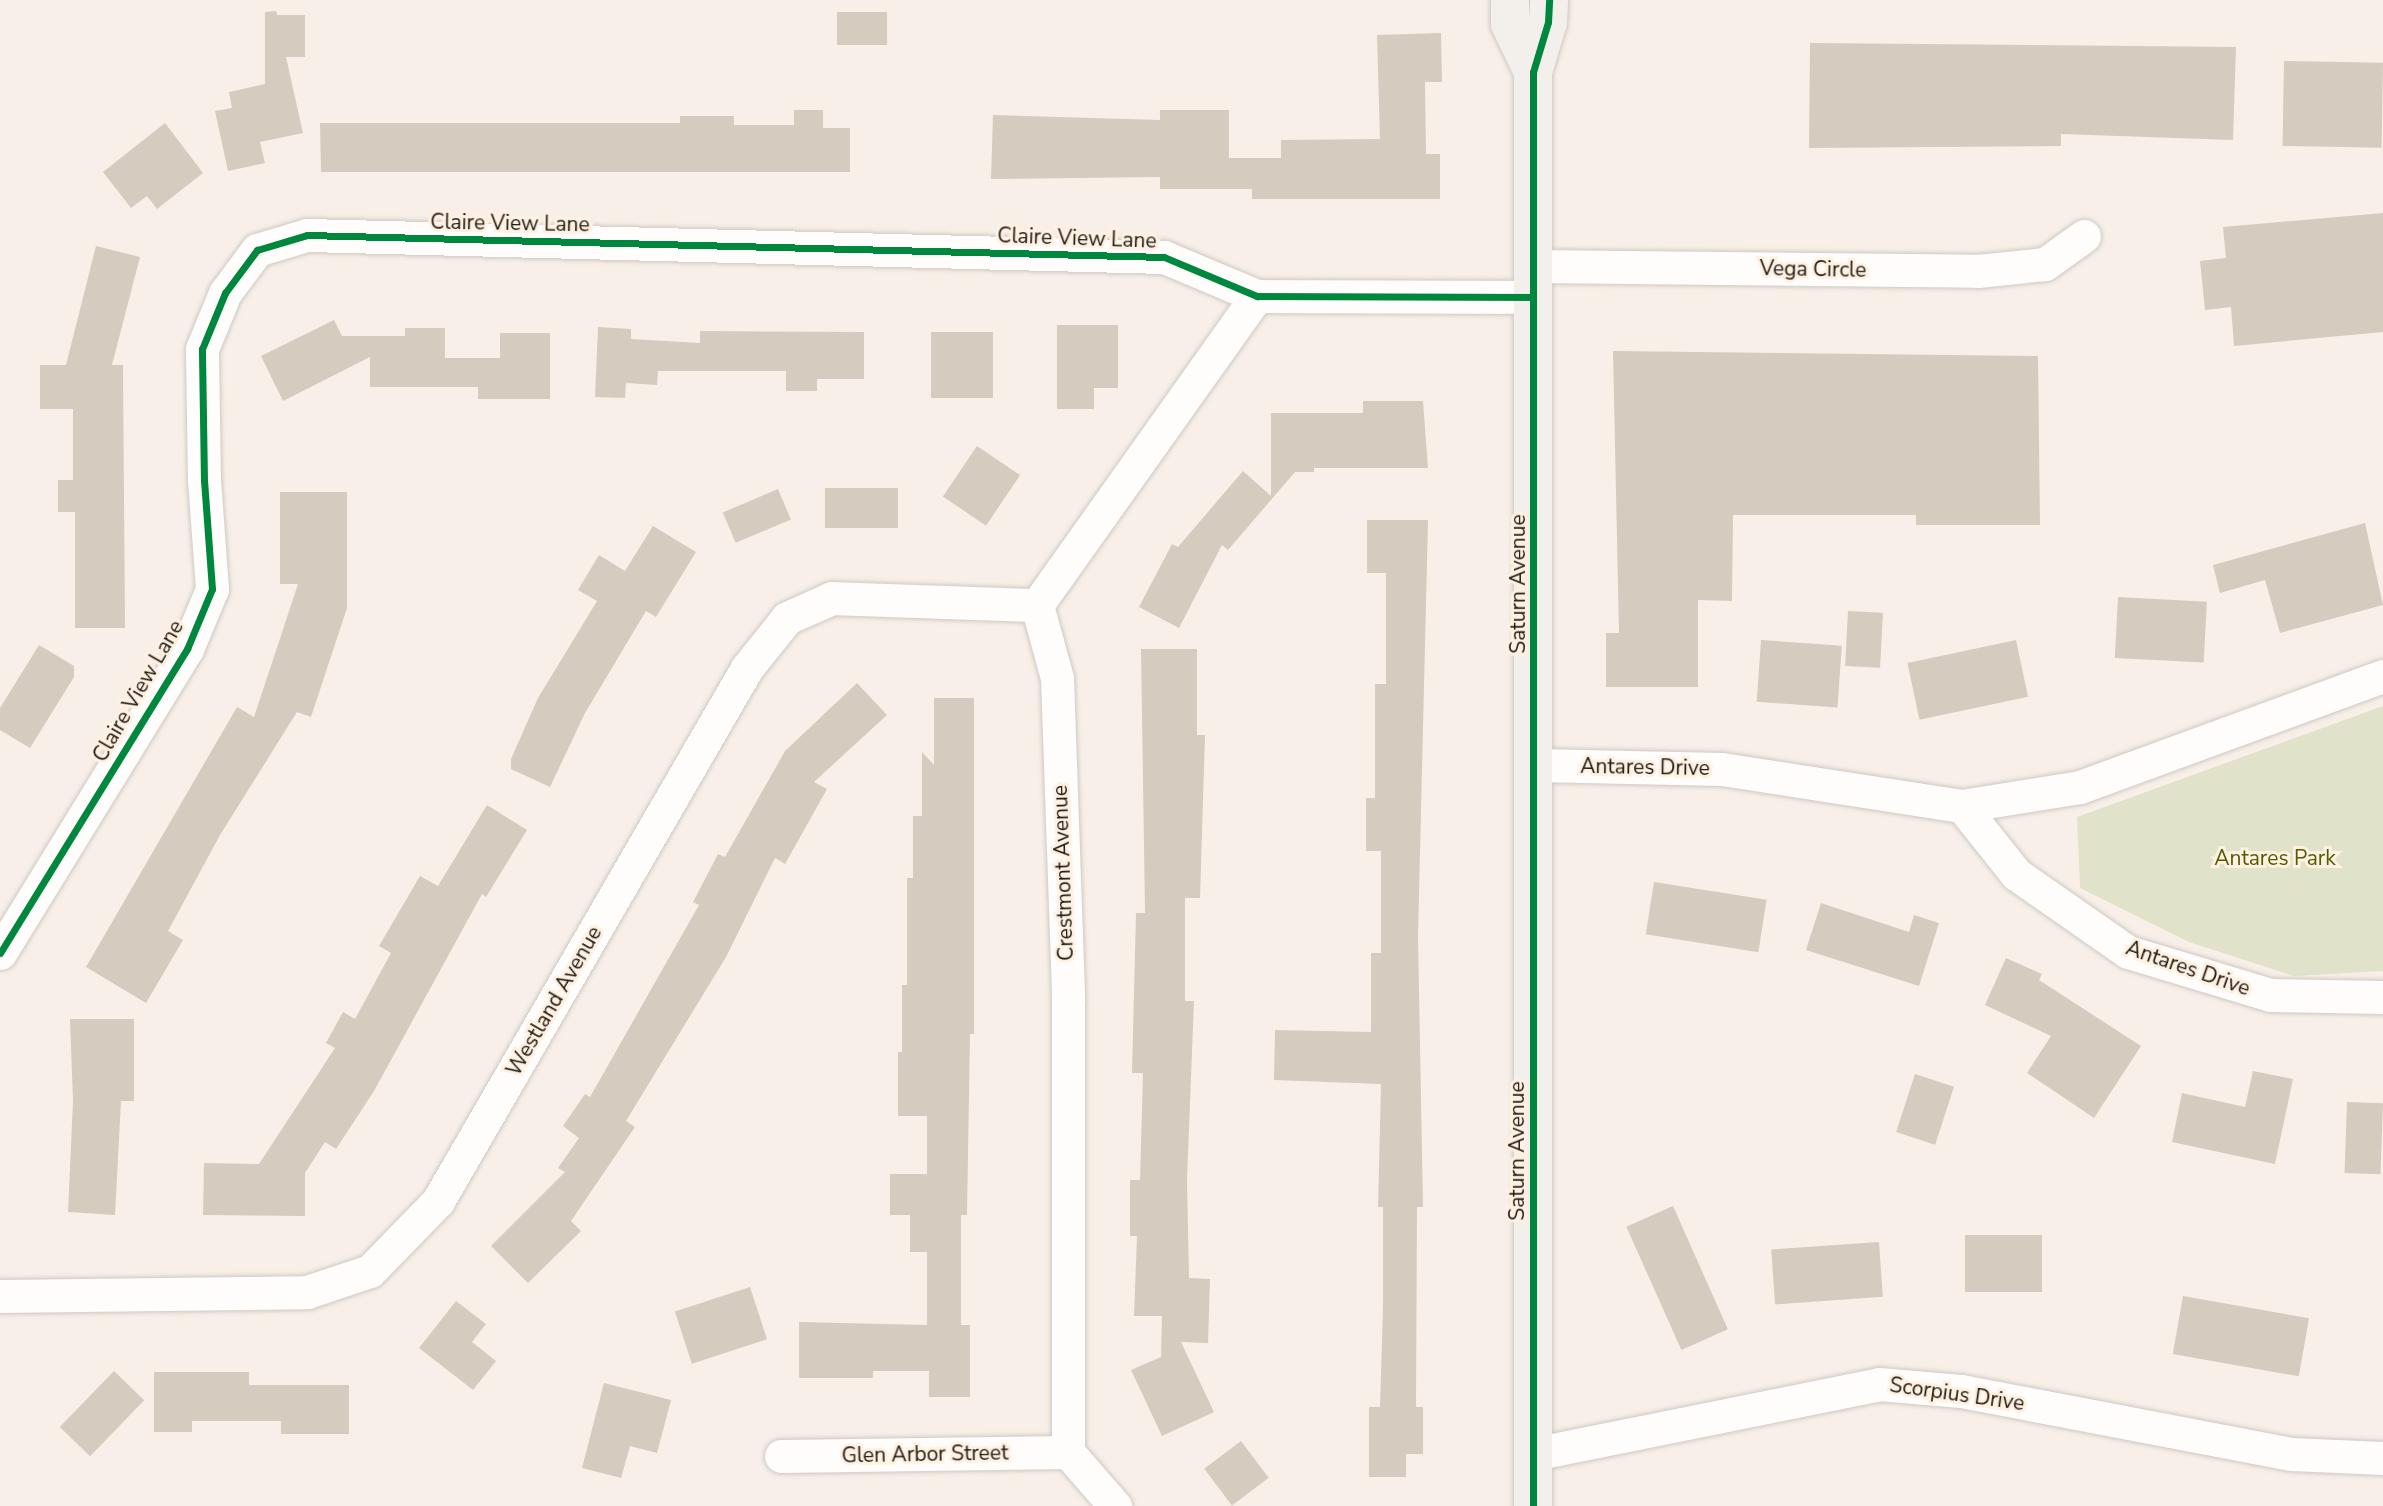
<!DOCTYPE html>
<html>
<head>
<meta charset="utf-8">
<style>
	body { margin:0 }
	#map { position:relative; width:2383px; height:1506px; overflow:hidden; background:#f8f0e8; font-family:"Nunito Sans",sans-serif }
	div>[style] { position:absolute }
	.green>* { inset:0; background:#e1e2ca }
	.building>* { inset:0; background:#d5cbbe; transform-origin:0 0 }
	.roads { filter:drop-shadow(0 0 2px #cfc8c2) drop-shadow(0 0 2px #cfc8c2) }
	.street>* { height:33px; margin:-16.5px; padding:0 16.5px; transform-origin:16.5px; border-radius:16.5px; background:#fefdfc }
	.secondary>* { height:38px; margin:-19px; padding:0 19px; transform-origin:19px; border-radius:19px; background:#f3efeb }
	.cycleway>* { height:7px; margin:-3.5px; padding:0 3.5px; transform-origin:3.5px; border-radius:3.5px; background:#00873e }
	span { translate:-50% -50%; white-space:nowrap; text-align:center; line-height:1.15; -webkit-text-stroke:6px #fff1e1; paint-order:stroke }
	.street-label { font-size:21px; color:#1f1a14 }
	.park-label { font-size:21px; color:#535c00 }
</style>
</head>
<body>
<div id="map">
	<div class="green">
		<div style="clip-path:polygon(2383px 706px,2383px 971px,2294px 976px,2189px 942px,2080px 888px,2077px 817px)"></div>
	</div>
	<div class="building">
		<div style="clip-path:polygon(276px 11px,277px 15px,305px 15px,305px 57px,286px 57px,303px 133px,260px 142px,265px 163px,228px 171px,215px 111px,232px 108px,229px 92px,265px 84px,265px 12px)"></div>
		<div style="left:837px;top:12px;width:50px;height:33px"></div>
		<div style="clip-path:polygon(1441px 33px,1442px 82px,1425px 82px,1426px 154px,1440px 154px,1440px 199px,1252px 199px,1252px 189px,1160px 189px,1160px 177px,991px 179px,993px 115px,1160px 120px,1160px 110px,1229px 110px,1229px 158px,1281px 158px,1281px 140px,1380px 139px,1377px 35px)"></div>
		<div style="clip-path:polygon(1810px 43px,2236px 47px,2233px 140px,2061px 134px,2061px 146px,1809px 148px)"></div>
		<div style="left:2284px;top:61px;width:99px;height:85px;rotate:1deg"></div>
		<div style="clip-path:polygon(794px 110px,823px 110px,823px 128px,850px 128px,850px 172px,321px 172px,320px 123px,680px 123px,680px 116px,734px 116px,734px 125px,794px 125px)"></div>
		<div style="clip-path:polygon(165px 123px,203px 173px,157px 209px,147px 196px,131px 208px,103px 172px)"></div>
		<div style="clip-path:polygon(2383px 213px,2383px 332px,2234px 346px,2231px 307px,2205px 310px,2200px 261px,2226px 258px,2223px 227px)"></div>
		<div style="clip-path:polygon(96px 246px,140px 257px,112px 365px,123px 365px,125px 628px,75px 628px,75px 512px,58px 512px,58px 480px,73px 480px,73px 409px,40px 409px,40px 365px,66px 365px)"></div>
		<div style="clip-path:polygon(334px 320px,342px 336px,405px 336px,405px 328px,445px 328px,445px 358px,500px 358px,500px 333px,550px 333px,550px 399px,478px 399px,478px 387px,370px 387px,370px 357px,283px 401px,261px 356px)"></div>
		<div style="clip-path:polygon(1057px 325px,1118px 325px,1118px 388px,1094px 388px,1094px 409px,1057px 409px)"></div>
		<div style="clip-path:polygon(598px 327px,631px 329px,631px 339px,700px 343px,700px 331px,864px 332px,864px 379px,817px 379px,817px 391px,786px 391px,786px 371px,658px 371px,657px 385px,626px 383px,625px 398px,595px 397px)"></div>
		<div style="left:931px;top:332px;width:62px;height:66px"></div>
		<div style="clip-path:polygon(1613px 351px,2038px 356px,2040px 525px,1916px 525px,1916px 515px,1733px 515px,1732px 601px,1698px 600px,1698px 687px,1606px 687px,1606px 633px,1619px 633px)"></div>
		<div style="clip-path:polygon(1363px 401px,1423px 401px,1428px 468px,1314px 468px,1314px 472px,1295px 472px,1228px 550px,1222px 545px,1179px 628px,1139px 607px,1172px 544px,1178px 547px,1243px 471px,1271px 496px,1271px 413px,1363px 413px)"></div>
		<div style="left:977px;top:446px;width:52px;height:61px;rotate:34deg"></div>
		<div style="left:825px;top:488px;width:73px;height:40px"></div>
		<div style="left:778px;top:489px;width:33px;height:60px;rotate:67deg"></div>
		<div style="clip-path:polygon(280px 492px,347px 492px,347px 608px,311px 717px,297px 712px,220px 835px,168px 931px,183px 940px,146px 1003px,86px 967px,237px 707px,254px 717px,298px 584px,280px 584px)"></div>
		<div style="clip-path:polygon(1367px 520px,1428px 520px,1418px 936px,1423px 1207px,1417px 1207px,1416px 1407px,1423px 1407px,1423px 1454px,1406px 1454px,1406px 1477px,1369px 1477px,1369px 1407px,1380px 1407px,1383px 1308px,1383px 1207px,1378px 1207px,1381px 1084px,1274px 1080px,1275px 1030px,1371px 1032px,1371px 953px,1381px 953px,1381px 851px,1366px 851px,1366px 798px,1375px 798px,1375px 684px,1386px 684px,1386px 573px,1367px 573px)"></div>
		<div style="clip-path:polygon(2365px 523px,2383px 605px,2280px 633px,2265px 580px,2220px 593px,2213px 565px)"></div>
		<div style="clip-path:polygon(653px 526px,696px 552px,656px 617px,646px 611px,585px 713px,550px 787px,511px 769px,511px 759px,538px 698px,597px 601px,578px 590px,599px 555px,625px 571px)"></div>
		<div style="left:2118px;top:597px;width:89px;height:61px;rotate:3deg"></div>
		<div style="left:1848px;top:611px;width:35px;height:55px;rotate:3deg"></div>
		<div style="left:1761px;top:640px;width:81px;height:62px;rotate:4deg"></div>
		<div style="left:2016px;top:640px;width:58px;height:111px;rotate:78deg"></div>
		<div style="clip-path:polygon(39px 645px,74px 666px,74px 677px,30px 748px,0 730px,0 708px)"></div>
		<div style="clip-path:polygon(1141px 649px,1197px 649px,1197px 735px,1205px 735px,1200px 898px,1185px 898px,1185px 1001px,1194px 1001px,1187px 1180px,1189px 1278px,1210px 1279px,1208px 1343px,1181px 1342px,1214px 1412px,1162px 1436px,1131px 1370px,1161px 1357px,1162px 1316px,1134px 1316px,1137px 1236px,1130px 1236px,1130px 1180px,1140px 1180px,1143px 1073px,1132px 1073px,1136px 913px,1145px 913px)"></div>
		<div style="clip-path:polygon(857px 683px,887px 715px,814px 782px,827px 789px,785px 864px,775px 858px,726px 957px,626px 1121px,635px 1127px,571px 1221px,581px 1231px,528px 1283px,491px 1246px,565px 1172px,558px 1168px,579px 1138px,563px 1126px,585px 1094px,590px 1097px,699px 905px,693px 902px,718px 854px,725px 857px,785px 751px)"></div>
		<div style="clip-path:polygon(934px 698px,974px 698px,974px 1034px,970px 1034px,967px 1215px,961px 1215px,961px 1325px,970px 1325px,970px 1397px,929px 1397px,929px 1371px,873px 1371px,873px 1378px,799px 1378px,799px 1322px,927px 1325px,927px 1252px,910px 1252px,910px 1215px,890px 1215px,890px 1174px,927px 1174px,927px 1116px,898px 1116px,898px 1052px,902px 1052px,902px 985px,907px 985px,907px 878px,913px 878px,913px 816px,922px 816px,922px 752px,934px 765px)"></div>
		<div style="clip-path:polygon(487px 805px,527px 830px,486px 897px,482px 894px,374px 1091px,336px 1149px,325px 1142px,305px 1173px,305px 1216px,203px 1215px,204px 1163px,259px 1164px,335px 1048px,326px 1043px,343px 1012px,355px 1019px,391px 953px,379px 946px,420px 876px,438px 886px)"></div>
		<div style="left:1654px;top:882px;width:114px;height:53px;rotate:9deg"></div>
		<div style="clip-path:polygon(1821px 903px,1909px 932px,1914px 915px,1939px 923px,1919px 986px,1806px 950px)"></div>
		<div style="clip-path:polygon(2006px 958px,2042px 974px,2039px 980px,2141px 1046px,2094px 1118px,2027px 1073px,2051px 1036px,1985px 1005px)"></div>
		<div style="clip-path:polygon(70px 1019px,134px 1019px,134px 1101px,121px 1101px,115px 1215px,68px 1212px,73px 1101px)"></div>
		<div style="clip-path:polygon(2253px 1071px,2293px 1079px,2275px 1164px,2172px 1142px,2182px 1093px,2245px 1107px)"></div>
		<div style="left:1915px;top:1074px;width:41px;height:61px;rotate:18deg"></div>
		<div style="left:2347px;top:1102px;width:36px;height:71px;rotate:2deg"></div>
		<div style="left:1673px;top:1206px;width:135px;height:51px;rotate:66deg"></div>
		<div style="left:1965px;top:1235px;width:77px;height:57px"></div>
		<div style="left:1879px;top:1242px;width:55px;height:108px;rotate:86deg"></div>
		<div style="left:750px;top:1287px;width:55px;height:79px;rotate:72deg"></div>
		<div style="left:2183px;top:1296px;width:128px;height:59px;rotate:10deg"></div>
		<div style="clip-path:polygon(456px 1301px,486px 1324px,472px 1342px,496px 1361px,473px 1390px,419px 1348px)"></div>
		<div style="left:114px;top:1371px;width:42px;height:78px;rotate:44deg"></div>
		<div style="clip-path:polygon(154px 1372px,249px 1372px,249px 1385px,349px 1385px,349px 1434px,281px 1434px,281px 1421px,192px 1421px,192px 1432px,154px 1432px)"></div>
		<div style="clip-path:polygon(604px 1383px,671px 1400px,657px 1453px,630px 1446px,621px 1478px,582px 1468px)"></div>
		<div style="left:1241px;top:1441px;width:46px;height:46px;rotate:53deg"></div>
	</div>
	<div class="roads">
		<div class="street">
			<div style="left:1533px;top:266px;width:445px;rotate:0.6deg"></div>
			<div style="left:1978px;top:271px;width:67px;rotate:-6deg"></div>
			<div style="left:2045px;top:264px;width:48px;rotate:-35.7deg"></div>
			<div style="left:1037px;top:605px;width:76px;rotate:74.7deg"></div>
			<div style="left:1057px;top:678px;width:323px;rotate:88deg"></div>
			<div style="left:1068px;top:1001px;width:451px;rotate:90deg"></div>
			<div style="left:1068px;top:1452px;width:72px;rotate:49deg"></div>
			<div style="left:1037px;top:605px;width:379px;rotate:-54.6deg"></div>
			<div style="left:2383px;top:676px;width:323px;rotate:159.9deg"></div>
			<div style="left:2080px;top:787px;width:120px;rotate:170.9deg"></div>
			<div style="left:1962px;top:806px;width:87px;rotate:51.5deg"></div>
			<div style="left:2016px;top:874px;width:136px;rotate:34.9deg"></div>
			<div style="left:2128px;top:952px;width:148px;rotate:16.8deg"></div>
			<div style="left:2270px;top:995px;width:113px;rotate:1deg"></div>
			<div style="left:1536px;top:765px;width:186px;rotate:1.2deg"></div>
			<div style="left:1722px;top:769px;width:243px;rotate:8.8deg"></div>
			<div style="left:0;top:953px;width:357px;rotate:-58.4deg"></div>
			<div style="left:187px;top:649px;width:65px;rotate:-67.4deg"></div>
			<div style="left:212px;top:589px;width:108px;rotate:-94.2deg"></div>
			<div style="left:204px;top:481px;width:132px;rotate:-90.9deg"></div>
			<div style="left:202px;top:349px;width:61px;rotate:-67.7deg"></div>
			<div style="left:225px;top:293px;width:54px;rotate:-53.3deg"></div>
			<div style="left:257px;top:250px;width:52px;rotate:-16.7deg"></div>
			<div style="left:307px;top:235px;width:857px;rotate:1.47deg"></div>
			<div style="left:1164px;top:257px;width:101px;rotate:22.8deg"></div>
			<div style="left:1257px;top:296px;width:276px;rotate:0.2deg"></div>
			<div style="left:0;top:1296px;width:307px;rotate:-0.7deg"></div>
			<div style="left:307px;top:1292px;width:66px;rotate:-18.4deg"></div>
			<div style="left:370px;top:1271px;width:98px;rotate:-45.8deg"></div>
			<div style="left:438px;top:1201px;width:616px;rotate:-59.9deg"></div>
			<div style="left:747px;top:668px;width:64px;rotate:-51.3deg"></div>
			<div style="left:787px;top:618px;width:49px;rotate:-24deg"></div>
			<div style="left:832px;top:598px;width:205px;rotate:2deg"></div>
			<div style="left:1533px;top:1454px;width:353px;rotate:-11.4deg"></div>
			<div style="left:1879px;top:1384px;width:82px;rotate:4.9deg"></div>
			<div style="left:1961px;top:1391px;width:336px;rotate:10.8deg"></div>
			<div style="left:2291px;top:1454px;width:92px;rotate:2.5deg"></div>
			<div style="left:781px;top:1456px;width:287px;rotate:-0.8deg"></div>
		</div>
		<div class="secondary">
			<div style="left:1510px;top:0;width:24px;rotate:90deg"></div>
			<div style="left:1510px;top:24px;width:53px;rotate:64.4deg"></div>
			<div style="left:1533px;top:1506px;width:1434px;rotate:-90deg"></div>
			<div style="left:1533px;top:72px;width:52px;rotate:-73.3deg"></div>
			<div style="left:1548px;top:22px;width:22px;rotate:-87deg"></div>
		</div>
	</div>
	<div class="cycleway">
		<div style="left:0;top:953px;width:357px;rotate:-58.4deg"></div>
		<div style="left:187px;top:649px;width:65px;rotate:-67.4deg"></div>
		<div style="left:212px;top:589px;width:108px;rotate:-94.2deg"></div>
		<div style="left:204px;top:481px;width:132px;rotate:-90.9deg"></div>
		<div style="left:202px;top:349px;width:61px;rotate:-67.7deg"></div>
		<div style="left:225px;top:293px;width:54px;rotate:-53.3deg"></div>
		<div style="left:257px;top:250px;width:52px;rotate:-16.7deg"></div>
		<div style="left:307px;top:235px;width:857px;rotate:1.47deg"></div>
		<div style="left:1164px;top:257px;width:101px;rotate:22.8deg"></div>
		<div style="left:1257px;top:296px;width:276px;rotate:0.2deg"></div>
		<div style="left:1533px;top:1506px;width:1434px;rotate:-90deg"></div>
		<div style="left:1533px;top:72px;width:52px;rotate:-73.3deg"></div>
		<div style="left:1548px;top:22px;width:22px;rotate:-87deg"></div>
	</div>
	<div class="street-label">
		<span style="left:510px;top:223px;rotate:1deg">Claire View Lane</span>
		<span style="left:1077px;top:238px;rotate:2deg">Claire View Lane</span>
		<span style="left:1813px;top:269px;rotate:1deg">Vega Circle</span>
		<span style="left:1518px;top:584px;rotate:-90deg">Saturn Avenue</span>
		<span style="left:138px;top:691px;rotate:-60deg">Claire View Lane</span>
		<span style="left:1645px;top:767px;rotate:1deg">Antares Drive</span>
		<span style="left:1063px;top:873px;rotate:-92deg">Crestmont Avenue</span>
		<span style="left:2188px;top:968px;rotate:19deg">Antares Drive</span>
		<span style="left:554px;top:1001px;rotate:-60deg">Westland Avenue</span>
		<span style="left:1517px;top:1151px;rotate:-90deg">Saturn Avenue</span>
		<span style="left:1957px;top:1394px;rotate:8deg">Scorpius Drive</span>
		<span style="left:925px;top:1454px;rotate:-1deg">Glen Arbor Street</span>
	</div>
	<div class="park-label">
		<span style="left:2275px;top:858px">Antares Park</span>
	</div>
</div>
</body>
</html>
